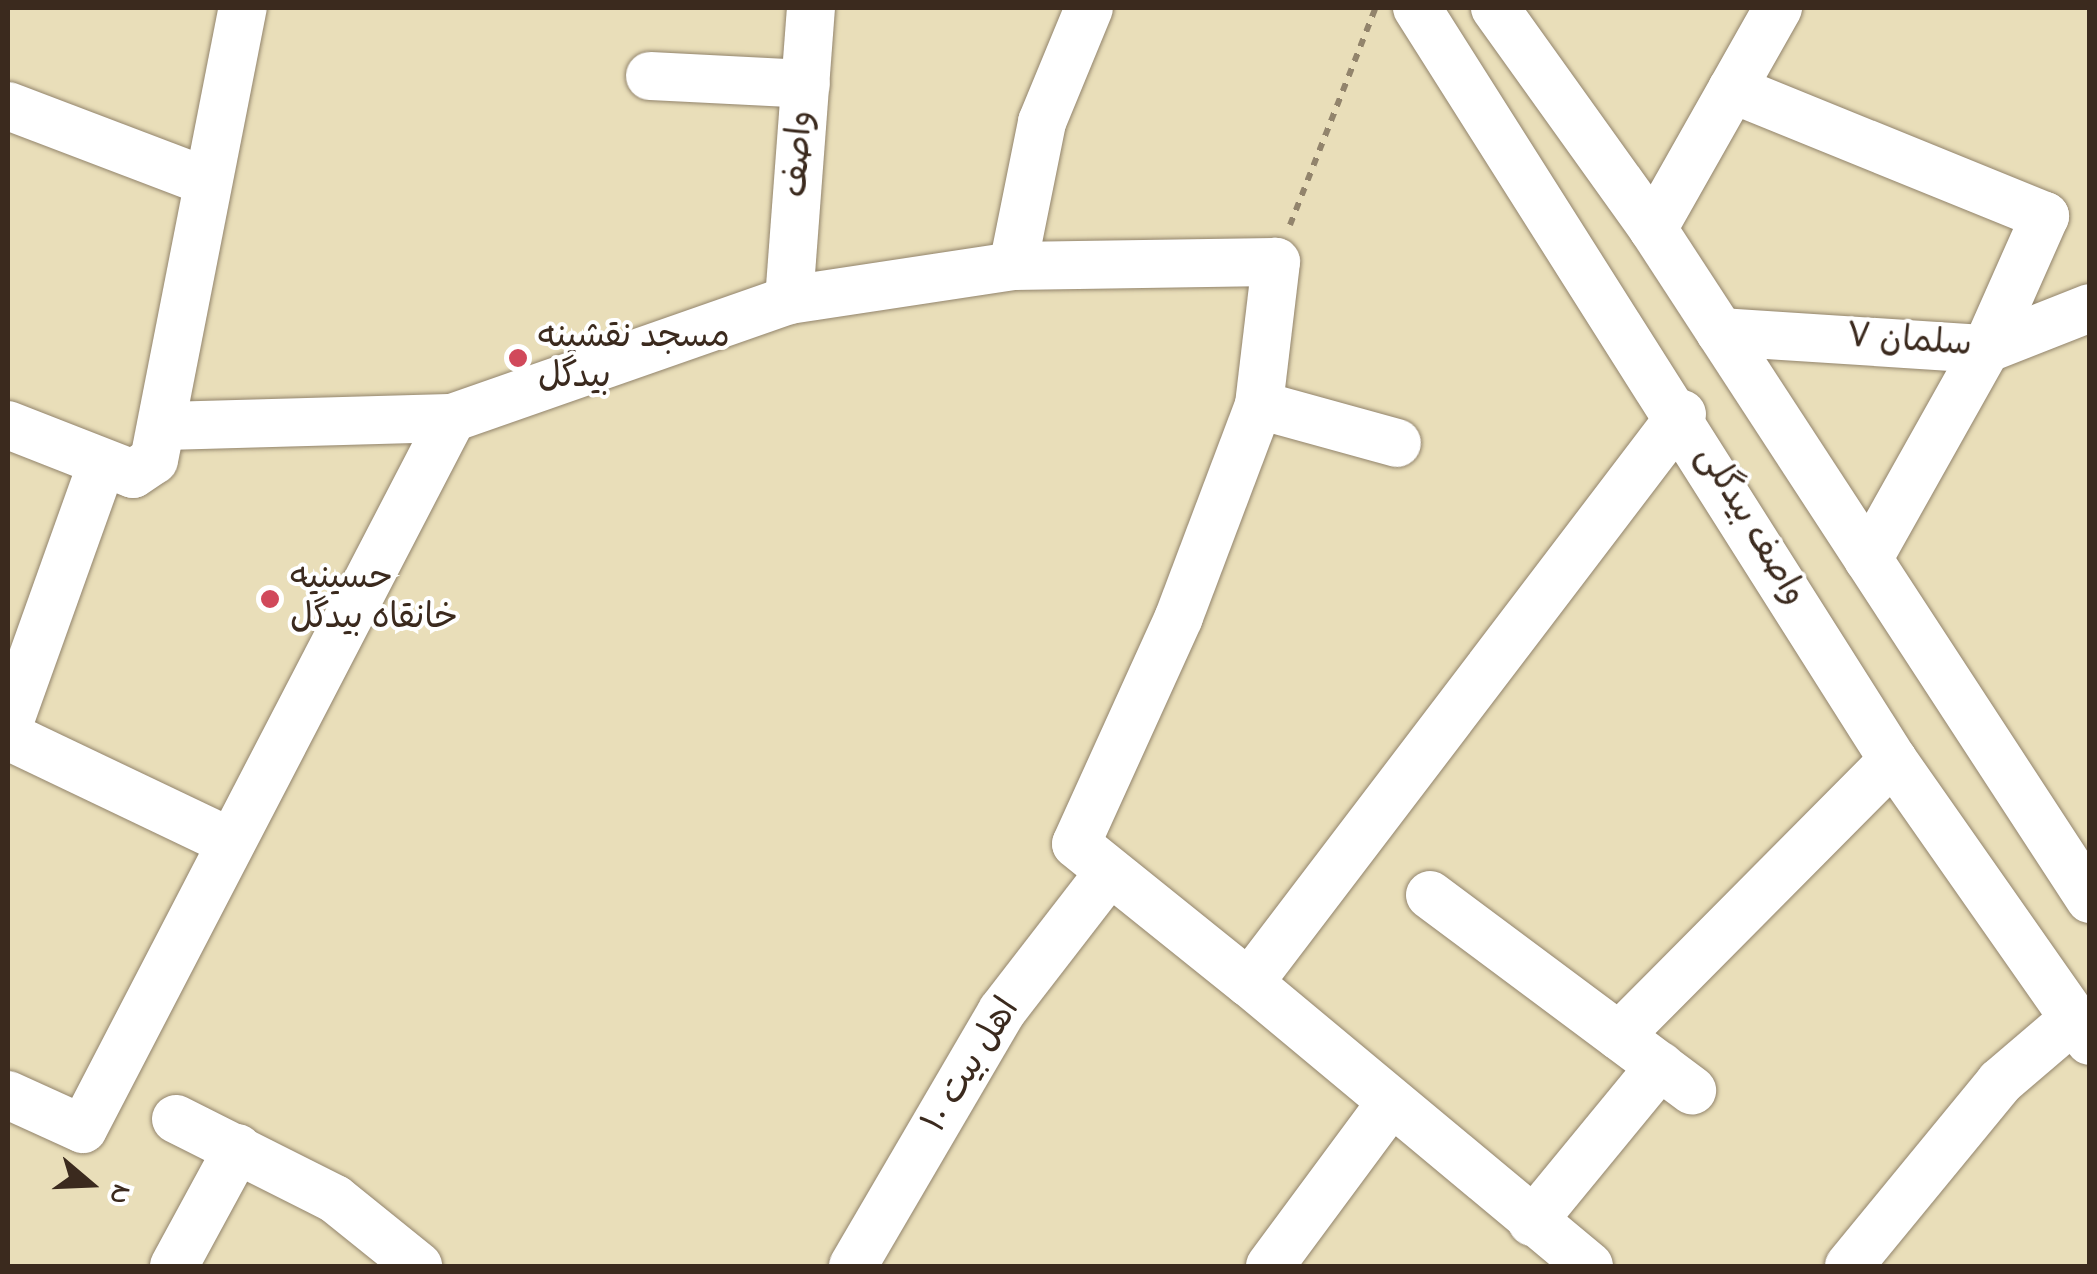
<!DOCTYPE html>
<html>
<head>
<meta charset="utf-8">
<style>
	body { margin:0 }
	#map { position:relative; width:2097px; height:1274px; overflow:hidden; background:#e9deb9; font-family:"Indie Flower","Playpen Sans Arabic",sans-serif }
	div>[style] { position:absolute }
	.path>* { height:6px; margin-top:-3px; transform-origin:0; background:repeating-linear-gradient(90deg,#92846c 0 8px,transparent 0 16px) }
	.roads { filter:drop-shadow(0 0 2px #92846c) drop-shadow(0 0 2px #92846c) }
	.minor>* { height:48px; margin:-24px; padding:0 24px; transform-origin:24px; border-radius:24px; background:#fff }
	.dots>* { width:28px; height:28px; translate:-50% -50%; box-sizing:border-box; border:5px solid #fff; border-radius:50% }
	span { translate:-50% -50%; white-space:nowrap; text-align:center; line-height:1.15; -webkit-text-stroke:8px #fff; paint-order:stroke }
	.street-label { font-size:35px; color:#3b2a1e }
	.poi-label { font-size:35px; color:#3b2a1e }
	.left { translate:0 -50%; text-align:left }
	.frame { position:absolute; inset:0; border:10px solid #3b2a1e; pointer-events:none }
	.north { position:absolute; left:40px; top:1134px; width:100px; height:100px; -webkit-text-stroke:8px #fff; paint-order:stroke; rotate:109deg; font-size:28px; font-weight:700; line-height:40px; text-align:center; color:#3b2a1e }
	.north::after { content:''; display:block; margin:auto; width:35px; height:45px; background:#3b2a1e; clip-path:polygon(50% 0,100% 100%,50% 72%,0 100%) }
</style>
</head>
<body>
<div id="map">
	<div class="path">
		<div style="left:1290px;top:225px;width:232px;rotate:-68.5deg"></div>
	</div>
	<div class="roads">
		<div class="minor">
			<div style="left:1417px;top:8px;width:890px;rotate:57.67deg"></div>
			<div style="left:1893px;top:760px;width:343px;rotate:55deg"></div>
			<div style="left:1495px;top:8px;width:272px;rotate:54.4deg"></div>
			<div style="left:1653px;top:229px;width:800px;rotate:56.89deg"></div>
			<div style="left:650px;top:76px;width:156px;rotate:2.9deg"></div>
			<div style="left:1732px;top:89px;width:338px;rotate:22.1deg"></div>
			<div style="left:2045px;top:216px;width:145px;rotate:113.9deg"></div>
			<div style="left:1986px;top:349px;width:241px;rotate:119.3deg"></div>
			<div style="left:8px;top:106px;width:211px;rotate:20.8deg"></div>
			<div style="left:1653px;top:229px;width:254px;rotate:-60.5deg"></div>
			<div style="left:1013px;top:266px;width:147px;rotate:-78.6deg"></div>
			<div style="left:1042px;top:122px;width:123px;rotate:-67.6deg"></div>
			<div style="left:789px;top:300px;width:293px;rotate:-85.7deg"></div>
			<div style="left:1720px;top:332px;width:267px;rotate:3.7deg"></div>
			<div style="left:1986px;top:349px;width:112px;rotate:-21.5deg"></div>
			<div style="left:1259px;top:405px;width:143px;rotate:15.4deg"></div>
			<div style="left:8px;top:425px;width:134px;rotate:21.4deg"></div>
			<div style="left:133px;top:474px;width:25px;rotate:-34deg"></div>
			<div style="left:154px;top:460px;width:461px;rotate:-78.9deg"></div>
			<div style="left:163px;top:426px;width:289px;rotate:-1.6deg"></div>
			<div style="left:452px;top:418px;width:357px;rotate:-19.3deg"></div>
			<div style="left:789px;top:300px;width:227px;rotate:-8.6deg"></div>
			<div style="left:1013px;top:266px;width:263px;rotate:-0.9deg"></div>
			<div style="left:1276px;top:262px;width:144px;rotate:96.8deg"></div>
			<div style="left:1259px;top:405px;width:227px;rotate:110.7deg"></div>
			<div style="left:1179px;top:617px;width:249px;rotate:114.4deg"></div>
			<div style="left:1076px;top:844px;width:222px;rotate:38.8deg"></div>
			<div style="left:8px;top:726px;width:276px;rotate:-70.3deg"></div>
			<div style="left:8px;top:736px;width:242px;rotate:25.5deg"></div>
			<div style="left:1430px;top:895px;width:327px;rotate:36.7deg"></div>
			<div style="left:1619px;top:1036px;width:389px;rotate:-45.2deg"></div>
			<div style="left:8px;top:1095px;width:82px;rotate:24.4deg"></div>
			<div style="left:83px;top:1129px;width:801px;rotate:-62.57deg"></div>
			<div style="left:176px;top:1119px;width:178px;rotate:26.7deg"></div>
			<div style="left:335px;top:1199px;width:107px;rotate:38.9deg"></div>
			<div style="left:1532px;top:1222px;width:202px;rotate:-50.6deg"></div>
			<div style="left:174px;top:1266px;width:134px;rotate:-61.5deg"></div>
			<div style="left:853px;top:1266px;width:295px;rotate:-59.7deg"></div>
			<div style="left:1002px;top:1011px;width:172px;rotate:-52.3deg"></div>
			<div style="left:1270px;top:1266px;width:200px;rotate:-53.5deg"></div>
			<div style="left:1589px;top:1266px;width:442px;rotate:-140.2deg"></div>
			<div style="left:1249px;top:983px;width:715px;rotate:-52.73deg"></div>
			<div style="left:1849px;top:1266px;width:238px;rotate:-50.6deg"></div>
			<div style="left:2000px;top:1082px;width:99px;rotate:-40.5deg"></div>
		</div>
	</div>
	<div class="dots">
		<div style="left:518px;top:358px;background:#d1495b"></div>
		<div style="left:270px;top:599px;background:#d1495b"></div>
	</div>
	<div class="street-label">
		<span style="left:800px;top:154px;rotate:-86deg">واصف</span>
		<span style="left:1909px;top:342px;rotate:4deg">سلمان ۷</span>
		<span style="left:1750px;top:526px;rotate:59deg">واصف بیدگلی</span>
		<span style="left:972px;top:1066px;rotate:-58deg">اهل بیت ۱۰</span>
	</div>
	<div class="poi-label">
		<span class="left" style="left:538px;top:358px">مسجد نقشینه<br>بیدگل</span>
		<span class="left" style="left:290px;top:599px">حسینیه<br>خانقاه بیدگل</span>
	</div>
	<div class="frame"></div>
	<div class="north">N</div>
</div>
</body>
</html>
